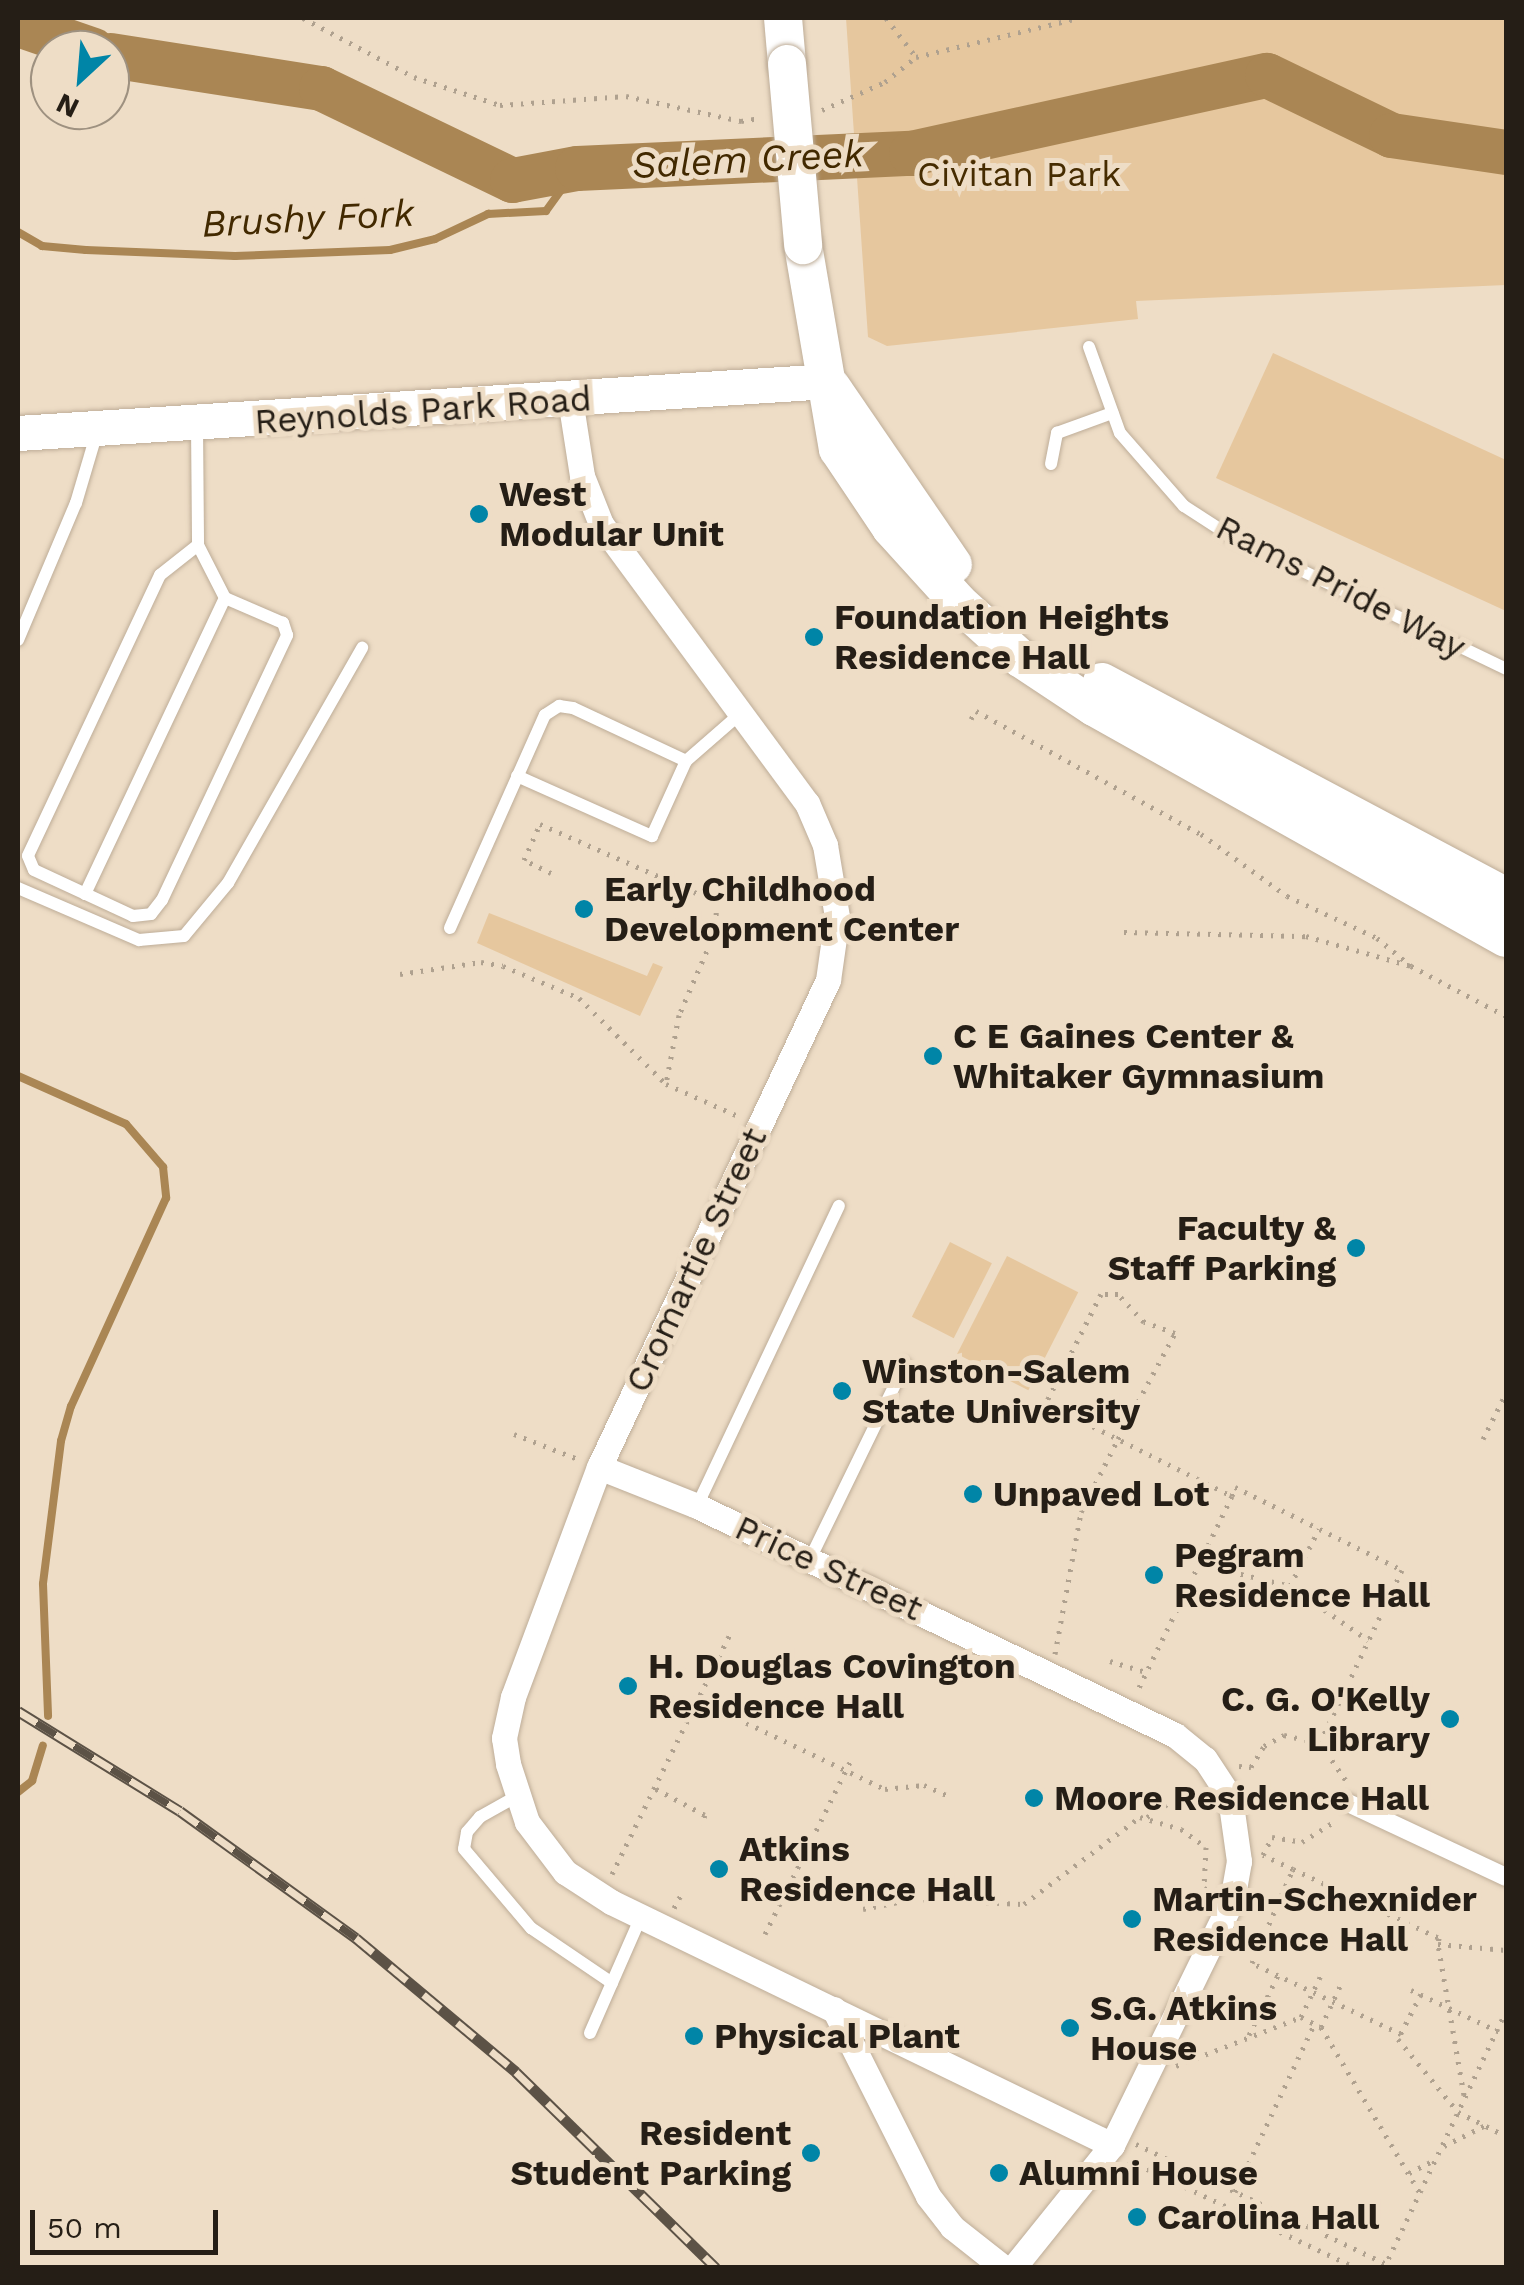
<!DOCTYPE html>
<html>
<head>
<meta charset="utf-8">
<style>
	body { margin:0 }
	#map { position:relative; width:1524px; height:2285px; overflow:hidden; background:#eeddc6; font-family:"Work Sans",sans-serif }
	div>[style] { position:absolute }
	.green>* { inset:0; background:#e6c79e; transform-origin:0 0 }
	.stream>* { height:8px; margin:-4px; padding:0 4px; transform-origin:4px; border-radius:4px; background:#aa8654 }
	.river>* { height:45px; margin:-22.5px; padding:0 22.5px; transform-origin:22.5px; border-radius:22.5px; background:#aa8654 }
	.path>* { height:5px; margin-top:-2.5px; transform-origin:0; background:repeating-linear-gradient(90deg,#afa18f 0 2.5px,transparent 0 10.5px) }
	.roads { filter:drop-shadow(0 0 2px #bead98) drop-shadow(0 0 2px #bead98) }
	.service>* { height:12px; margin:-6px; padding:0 6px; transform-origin:6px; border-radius:6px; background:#fff }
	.pedestrian>* { height:18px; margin:-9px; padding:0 9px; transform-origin:9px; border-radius:9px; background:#fff }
	.minor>* { height:25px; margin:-12.5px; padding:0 12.5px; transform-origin:12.5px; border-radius:12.5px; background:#fff }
	.secondary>* { height:35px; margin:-17.5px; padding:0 17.5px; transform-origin:17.5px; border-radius:17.5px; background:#fff }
	.primary>* { height:38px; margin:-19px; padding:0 19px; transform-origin:19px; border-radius:19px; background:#fff }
	.rail>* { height:11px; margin-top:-5.5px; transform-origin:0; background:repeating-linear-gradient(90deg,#eeddc6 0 22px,#5c5246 0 44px); box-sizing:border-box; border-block:2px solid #5c5246 }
	.bridges { filter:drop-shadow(0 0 2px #bead98) drop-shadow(0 0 2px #bead98) }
	.primary-bridge>* { height:38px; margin:-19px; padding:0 19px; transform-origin:19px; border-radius:19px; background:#fff }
	.dots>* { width:28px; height:28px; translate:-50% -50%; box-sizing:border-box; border:5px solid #eeddc6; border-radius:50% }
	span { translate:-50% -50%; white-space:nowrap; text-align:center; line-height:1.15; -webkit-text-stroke:10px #eeddc6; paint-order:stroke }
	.park-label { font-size:35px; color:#462c01 }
	.street-label { font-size:35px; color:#251e16 }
	.poi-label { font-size:35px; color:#251e16; font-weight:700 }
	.left { translate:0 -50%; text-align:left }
	.right { translate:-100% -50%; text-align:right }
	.water-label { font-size:38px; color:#422900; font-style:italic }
	.frame { position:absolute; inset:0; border:20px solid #251e16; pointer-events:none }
	.north { position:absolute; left:30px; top:30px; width:100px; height:100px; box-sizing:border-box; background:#eeddc6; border:2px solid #9e9180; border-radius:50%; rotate:206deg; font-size:28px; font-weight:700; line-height:40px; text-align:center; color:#251e16 }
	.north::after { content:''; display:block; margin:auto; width:35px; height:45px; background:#0085a7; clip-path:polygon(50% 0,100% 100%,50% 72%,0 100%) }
	.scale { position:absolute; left:30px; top:2210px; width:188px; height:45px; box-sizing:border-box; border:5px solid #251e16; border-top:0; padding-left:12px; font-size:30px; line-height:35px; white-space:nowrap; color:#251e16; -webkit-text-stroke:8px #eeddc6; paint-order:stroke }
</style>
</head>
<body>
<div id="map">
	<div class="green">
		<div style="clip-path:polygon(846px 18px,1506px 18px,1506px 285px,1136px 301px,1138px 319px,887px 346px,868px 337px)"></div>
		<div style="clip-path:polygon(1273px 353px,1506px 460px,1506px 611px,1216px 478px)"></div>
		<div style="clip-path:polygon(489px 913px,647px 976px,653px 963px,663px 967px,640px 1016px,477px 943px)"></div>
		<div style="left:950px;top:1242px;width:47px;height:84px;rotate:27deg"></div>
		<div style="left:1007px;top:1256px;width:80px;height:110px;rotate:27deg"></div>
	</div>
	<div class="stream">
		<div style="left:18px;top:232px;width:28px;rotate:30deg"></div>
		<div style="left:42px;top:246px;width:44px;rotate:5.2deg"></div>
		<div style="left:86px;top:250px;width:149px;rotate:2.3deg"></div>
		<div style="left:235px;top:256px;width:155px;rotate:-2.2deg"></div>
		<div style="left:390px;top:250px;width:46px;rotate:-13.7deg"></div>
		<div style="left:435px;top:239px;width:59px;rotate:-25.3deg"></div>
		<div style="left:488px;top:214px;width:58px;rotate:-3deg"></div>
		<div style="left:546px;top:211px;width:53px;rotate:-54.2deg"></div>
		<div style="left:18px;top:1076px;width:118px;rotate:24deg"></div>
		<div style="left:126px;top:1124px;width:57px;rotate:49.3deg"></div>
		<div style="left:163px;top:1167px;width:31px;rotate:84deg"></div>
		<div style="left:166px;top:1198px;width:229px;rotate:114.5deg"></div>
		<div style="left:71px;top:1406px;width:36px;rotate:106deg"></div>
		<div style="left:61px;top:1441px;width:144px;rotate:97.2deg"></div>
		<div style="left:43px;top:1584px;width:132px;rotate:87.8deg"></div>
		<div style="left:18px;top:1792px;width:18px;rotate:-38deg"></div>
		<div style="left:32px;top:1781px;width:37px;rotate:-73deg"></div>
	</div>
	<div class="river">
		<div style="left:18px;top:24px;width:79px;rotate:19.1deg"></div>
		<div style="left:110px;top:55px;width:214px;rotate:8.9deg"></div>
		<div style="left:321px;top:88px;width:212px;rotate:25.7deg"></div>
		<div style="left:512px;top:180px;width:66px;rotate:-10.5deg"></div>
		<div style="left:577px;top:168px;width:334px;rotate:-2.6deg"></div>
		<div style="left:911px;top:153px;width:364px;rotate:-12.4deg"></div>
		<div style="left:1267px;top:75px;width:138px;rotate:25.8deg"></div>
		<div style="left:1391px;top:135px;width:116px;rotate:8.4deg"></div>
	</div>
	<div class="path">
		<div style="left:303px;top:18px;width:126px;rotate:28deg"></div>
		<div style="left:414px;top:77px;width:90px;rotate:18deg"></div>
		<div style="left:500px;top:105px;width:126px;rotate:-4.1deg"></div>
		<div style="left:626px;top:96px;width:118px;rotate:12.3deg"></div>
		<div style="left:741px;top:121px;width:20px;rotate:-9deg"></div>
		<div style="left:886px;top:18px;width:49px;rotate:52.4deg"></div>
		<div style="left:822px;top:110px;width:69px;rotate:-24deg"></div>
		<div style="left:885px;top:82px;width:40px;rotate:-39deg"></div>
		<div style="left:916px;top:57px;width:168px;rotate:-13.5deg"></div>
		<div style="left:971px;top:719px;width:9px;rotate:-58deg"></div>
		<div style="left:976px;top:711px;width:256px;rotate:28.7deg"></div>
		<div style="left:1201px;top:834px;width:106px;rotate:35.8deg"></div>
		<div style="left:1287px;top:896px;width:99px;rotate:25deg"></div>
		<div style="left:1377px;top:938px;width:44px;rotate:39.5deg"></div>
		<div style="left:551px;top:873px;width:30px;rotate:-154deg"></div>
		<div style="left:524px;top:860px;width:39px;rotate:-66deg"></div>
		<div style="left:540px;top:824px;width:193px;rotate:23.8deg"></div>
		<div style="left:717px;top:902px;width:30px;rotate:94deg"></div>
		<div style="left:715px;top:932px;width:90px;rotate:113.4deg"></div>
		<div style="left:679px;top:1015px;width:70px;rotate:100.7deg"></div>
		<div style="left:1124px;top:932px;width:182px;rotate:1.3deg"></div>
		<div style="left:1306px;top:936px;width:109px;rotate:15.9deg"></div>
		<div style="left:1411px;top:966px;width:107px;rotate:27.8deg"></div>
		<div style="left:400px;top:974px;width:82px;rotate:-8.4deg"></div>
		<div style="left:481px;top:962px;width:22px;rotate:10deg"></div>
		<div style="left:503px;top:966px;width:82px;rotate:22.8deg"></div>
		<div style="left:579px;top:998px;width:122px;rotate:44.7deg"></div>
		<div style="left:666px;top:1084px;width:77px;rotate:23.9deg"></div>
		<div style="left:514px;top:1434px;width:69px;rotate:21.3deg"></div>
		<div style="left:1483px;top:1439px;width:51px;rotate:-63.4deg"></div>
		<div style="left:1232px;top:1496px;width:9px;rotate:-72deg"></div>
		<div style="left:1235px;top:1487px;width:186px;rotate:26.4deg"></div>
		<div style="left:1402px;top:1570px;width:191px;rotate:115.4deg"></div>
		<div style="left:1320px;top:1743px;width:47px;rotate:55.3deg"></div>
		<div style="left:1200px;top:1564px;width:93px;rotate:13.7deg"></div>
		<div style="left:1290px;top:1586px;width:95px;rotate:34.7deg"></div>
		<div style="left:1290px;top:1586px;width:64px;rotate:-63deg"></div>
		<div style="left:1055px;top:1654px;width:144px;rotate:-79.6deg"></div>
		<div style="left:1081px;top:1512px;width:82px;rotate:-63.1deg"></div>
		<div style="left:1118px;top:1439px;width:120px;rotate:-61.7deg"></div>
		<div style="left:1175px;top:1333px;width:33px;rotate:-160deg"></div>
		<div style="left:1144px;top:1322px;width:38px;rotate:-133deg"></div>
		<div style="left:1118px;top:1294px;width:17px;rotate:180deg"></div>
		<div style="left:1101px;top:1294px;width:122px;rotate:116.8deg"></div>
		<div style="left:1046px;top:1403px;width:208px;rotate:26.6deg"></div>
		<div style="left:1232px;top:1496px;width:218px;rotate:115.9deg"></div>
		<div style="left:1110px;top:1661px;width:38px;rotate:17deg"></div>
		<div style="left:699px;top:1700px;width:206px;rotate:25.6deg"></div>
		<div style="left:885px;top:1789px;width:39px;rotate:-6deg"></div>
		<div style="left:924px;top:1785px;width:30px;rotate:24deg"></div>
		<div style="left:1239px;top:1766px;width:12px;rotate:5deg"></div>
		<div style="left:1251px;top:1767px;width:25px;rotate:-58deg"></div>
		<div style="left:1264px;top:1746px;width:23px;rotate:-29deg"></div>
		<div style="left:1284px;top:1735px;width:37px;rotate:13deg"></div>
		<div style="left:656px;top:1789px;width:55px;rotate:28deg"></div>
		<div style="left:705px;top:1815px;width:10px;rotate:114deg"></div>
		<div style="left:1147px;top:1817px;width:58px;rotate:-32.3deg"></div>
		<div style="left:1293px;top:1869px;width:33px;rotate:-155deg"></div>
		<div style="left:1263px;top:1855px;width:20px;rotate:-63deg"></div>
		<div style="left:1272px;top:1837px;width:30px;rotate:9deg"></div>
		<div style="left:1302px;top:1842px;width:41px;rotate:-32.2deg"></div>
		<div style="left:612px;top:1874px;width:267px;rotate:-63.8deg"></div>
		<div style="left:674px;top:1908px;width:19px;rotate:-62deg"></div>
		<div style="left:863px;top:1909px;width:51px;rotate:-11.3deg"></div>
		<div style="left:913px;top:1899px;width:111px;rotate:2.6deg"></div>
		<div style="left:1024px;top:1904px;width:145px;rotate:-36.9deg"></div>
		<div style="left:1140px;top:1817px;width:43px;rotate:16.3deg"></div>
		<div style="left:1181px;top:1829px;width:31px;rotate:36deg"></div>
		<div style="left:1206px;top:1847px;width:41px;rotate:92.8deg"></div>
		<div style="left:1204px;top:1888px;width:8px;rotate:23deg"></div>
		<div style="left:765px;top:1934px;width:199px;rotate:-63.7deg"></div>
		<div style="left:1411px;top:1990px;width:103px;rotate:25.3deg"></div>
		<div style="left:1421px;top:1994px;width:51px;rotate:117.1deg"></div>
		<div style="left:1398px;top:2039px;width:94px;rotate:50.6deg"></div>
		<div style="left:1458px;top:2112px;width:54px;rotate:26.6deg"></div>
		<div style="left:1301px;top:2017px;width:22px;rotate:27deg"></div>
		<div style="left:1321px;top:2027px;width:50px;rotate:-65deg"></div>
		<div style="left:1321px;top:2027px;width:193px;rotate:59.2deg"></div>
		<div style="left:1401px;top:2034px;width:165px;rotate:-154.5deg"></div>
		<div style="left:1252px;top:1963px;width:103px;rotate:-66.4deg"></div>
		<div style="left:1293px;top:1869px;width:161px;rotate:25.3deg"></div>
		<div style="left:1439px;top:1938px;width:6px;rotate:99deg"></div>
		<div style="left:1249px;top:2035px;width:69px;rotate:-64.2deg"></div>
		<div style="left:1176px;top:2066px;width:134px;rotate:-21.4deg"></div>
		<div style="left:1301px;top:2017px;width:49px;rotate:-64.5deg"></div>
		<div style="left:1464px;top:2095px;width:153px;rotate:-99.8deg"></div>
		<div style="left:1438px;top:1944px;width:68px;rotate:5deg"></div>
		<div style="left:1136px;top:2144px;width:277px;rotate:25.6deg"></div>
		<div style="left:1444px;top:2146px;width:45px;rotate:-26.6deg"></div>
		<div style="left:1128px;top:2160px;width:252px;rotate:25.3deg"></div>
		<div style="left:1409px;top:2173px;width:27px;rotate:-27deg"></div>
		<div style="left:1235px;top:2192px;width:185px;rotate:-64.7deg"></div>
		<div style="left:1384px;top:2268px;width:284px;rotate:-64.6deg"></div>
	</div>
	<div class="roads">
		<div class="service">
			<div style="left:1089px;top:347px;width:91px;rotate:70.2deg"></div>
			<div style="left:1120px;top:433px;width:97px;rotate:48.8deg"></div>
			<div style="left:1184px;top:506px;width:57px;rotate:32.9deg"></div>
			<div style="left:1232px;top:537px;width:304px;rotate:25.7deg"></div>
			<div style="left:197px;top:425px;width:120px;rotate:89.5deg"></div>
			<div style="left:198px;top:545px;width:48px;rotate:141.7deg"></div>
			<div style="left:160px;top:575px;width:310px;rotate:115.2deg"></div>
			<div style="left:28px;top:856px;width:15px;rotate:67deg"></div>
			<div style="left:34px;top:870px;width:109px;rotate:24.9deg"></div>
			<div style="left:133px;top:916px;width:18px;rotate:-6deg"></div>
			<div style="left:151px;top:914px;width:18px;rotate:-52deg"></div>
			<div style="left:162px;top:900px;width:293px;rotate:-64.7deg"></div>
			<div style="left:287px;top:635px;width:13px;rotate:-108deg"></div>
			<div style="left:283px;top:623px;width:63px;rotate:-156.7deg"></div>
			<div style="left:225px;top:598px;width:59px;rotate:-117deg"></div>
			<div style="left:1051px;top:464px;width:32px;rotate:-79deg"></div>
			<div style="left:1057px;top:433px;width:59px;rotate:-20deg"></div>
			<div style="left:18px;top:640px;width:149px;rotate:-67.1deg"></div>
			<div style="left:76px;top:503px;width:74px;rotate:-73.5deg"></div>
			<div style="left:517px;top:776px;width:148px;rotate:24deg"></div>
			<div style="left:652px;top:836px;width:82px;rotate:-65.6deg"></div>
			<div style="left:18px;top:888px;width:132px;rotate:23.3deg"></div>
			<div style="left:139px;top:940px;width:45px;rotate:-5.1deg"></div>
			<div style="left:184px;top:936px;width:69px;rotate:-50.3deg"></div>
			<div style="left:228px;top:883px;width:271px;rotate:-60.3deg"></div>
			<div style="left:85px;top:894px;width:327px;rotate:-64.7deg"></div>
			<div style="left:450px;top:928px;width:233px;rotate:-66deg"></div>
			<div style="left:545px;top:715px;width:17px;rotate:-33deg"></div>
			<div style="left:559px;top:706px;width:14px;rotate:8deg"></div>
			<div style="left:573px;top:708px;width:125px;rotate:25.1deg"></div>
			<div style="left:686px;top:761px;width:73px;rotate:-41.1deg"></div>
			<div style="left:697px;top:1506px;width:332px;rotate:-64.7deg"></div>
			<div style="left:810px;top:1559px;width:217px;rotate:-64deg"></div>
			<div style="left:519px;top:1795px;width:45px;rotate:150.6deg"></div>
			<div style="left:480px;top:1817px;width:20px;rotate:131deg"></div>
			<div style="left:467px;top:1832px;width:17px;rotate:100deg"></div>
			<div style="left:464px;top:1849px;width:104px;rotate:49.7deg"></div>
			<div style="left:531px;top:1928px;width:98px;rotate:34.2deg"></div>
			<div style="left:590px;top:2033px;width:127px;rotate:-66.3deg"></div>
		</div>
		<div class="pedestrian">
			<div style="left:1348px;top:1803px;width:174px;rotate:25.1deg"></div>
		</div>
		<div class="minor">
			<div style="left:570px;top:399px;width:78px;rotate:81.1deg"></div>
			<div style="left:582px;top:476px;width:52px;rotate:68.4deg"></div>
			<div style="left:601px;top:524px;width:347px;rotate:53.6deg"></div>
			<div style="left:807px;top:803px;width:46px;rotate:66.8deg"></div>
			<div style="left:825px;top:845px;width:73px;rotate:80.5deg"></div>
			<div style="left:837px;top:917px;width:64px;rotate:98.1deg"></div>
			<div style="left:828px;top:980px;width:538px;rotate:115.18deg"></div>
			<div style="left:599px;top:1467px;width:246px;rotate:110.5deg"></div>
			<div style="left:513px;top:1697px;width:42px;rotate:102.4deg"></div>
			<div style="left:504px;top:1738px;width:26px;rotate:81deg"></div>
			<div style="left:508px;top:1764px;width:61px;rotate:71.9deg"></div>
			<div style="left:527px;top:1822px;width:63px;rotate:52.8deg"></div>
			<div style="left:565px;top:1872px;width:55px;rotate:33.1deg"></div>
			<div style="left:611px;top:1902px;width:557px;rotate:25.87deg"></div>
			<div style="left:599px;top:1467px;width:105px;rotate:21.7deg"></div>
			<div style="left:697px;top:1506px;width:530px;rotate:25.6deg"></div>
			<div style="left:1175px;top:1735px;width:38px;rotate:39deg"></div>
			<div style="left:1205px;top:1759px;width:45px;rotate:56.7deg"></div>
			<div style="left:1230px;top:1797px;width:65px;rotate:82deg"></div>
			<div style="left:1239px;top:1861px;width:40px;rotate:100deg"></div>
			<div style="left:1232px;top:1900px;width:273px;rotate:116.1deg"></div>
			<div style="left:1112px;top:2145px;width:158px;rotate:128.8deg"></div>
			<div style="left:834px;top:2009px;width:209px;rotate:63.3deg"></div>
			<div style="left:928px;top:2196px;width:39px;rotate:52deg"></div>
			<div style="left:952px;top:2227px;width:66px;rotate:38.3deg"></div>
		</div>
		<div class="secondary">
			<div style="left:18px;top:433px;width:812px;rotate:-3.67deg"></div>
		</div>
		<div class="primary">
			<div style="left:783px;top:18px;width:46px;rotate:85deg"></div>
			<div style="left:803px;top:245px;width:207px;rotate:80.3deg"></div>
			<div style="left:838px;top:449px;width:95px;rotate:56.1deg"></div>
			<div style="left:891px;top:528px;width:100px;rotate:47.8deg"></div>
			<div style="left:958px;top:602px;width:84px;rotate:42.1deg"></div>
			<div style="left:1020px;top:658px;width:89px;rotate:33.5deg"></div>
			<div style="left:1094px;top:707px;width:472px;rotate:29.3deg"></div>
			<div style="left:832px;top:388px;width:214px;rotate:55.6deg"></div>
			<div style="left:1102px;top:682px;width:458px;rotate:28deg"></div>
		</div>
	</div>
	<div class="rail">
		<div style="left:18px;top:1711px;width:190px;rotate:31.7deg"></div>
		<div style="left:180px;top:1811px;width:217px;rotate:35.8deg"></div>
		<div style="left:356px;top:1938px;width:209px;rotate:39.9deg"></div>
		<div style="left:516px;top:2072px;width:280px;rotate:44.4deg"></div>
	</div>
	<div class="bridges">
		<div class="primary-bridge">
			<div style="left:787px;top:64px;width:182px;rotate:84.9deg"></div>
		</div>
	</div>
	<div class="dots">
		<div style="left:479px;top:514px;background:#0085a7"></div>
		<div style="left:814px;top:637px;background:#0085a7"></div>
		<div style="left:584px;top:909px;background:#0085a7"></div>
		<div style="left:933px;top:1056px;background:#0085a7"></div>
		<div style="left:1356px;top:1248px;background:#0085a7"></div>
		<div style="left:842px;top:1391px;background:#0085a7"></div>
		<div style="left:973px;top:1494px;background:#0085a7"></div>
		<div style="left:1154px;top:1575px;background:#0085a7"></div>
		<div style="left:628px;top:1686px;background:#0085a7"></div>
		<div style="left:1450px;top:1719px;background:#0085a7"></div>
		<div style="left:1034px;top:1798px;background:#0085a7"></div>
		<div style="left:719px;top:1869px;background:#0085a7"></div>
		<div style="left:1132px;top:1919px;background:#0085a7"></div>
		<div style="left:1070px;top:2028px;background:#0085a7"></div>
		<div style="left:694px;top:2036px;background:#0085a7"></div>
		<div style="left:811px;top:2153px;background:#0085a7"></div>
		<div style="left:999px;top:2173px;background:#0085a7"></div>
		<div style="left:1137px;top:2217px;background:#0085a7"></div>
	</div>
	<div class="park-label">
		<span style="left:1019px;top:174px">Civitan Park</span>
	</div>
	<div class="street-label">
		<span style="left:423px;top:410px;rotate:-4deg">Reynolds Park Road</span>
		<span style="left:1341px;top:587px;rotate:27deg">Rams Pride Way</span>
		<span style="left:696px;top:1260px;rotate:-65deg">Cromartie Street</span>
		<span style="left:829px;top:1568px;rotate:25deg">Price Street</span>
	</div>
	<div class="poi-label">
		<span class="left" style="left:499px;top:514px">West<br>Modular Unit</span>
		<span class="left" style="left:834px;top:637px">Foundation Heights<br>Residence Hall</span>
		<span class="left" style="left:604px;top:909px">Early Childhood<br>Development Center</span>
		<span class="left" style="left:953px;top:1056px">C E Gaines Center &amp;<br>Whitaker Gymnasium</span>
		<span class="right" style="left:1336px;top:1248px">Faculty &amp;<br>Staff Parking</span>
		<span class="left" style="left:862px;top:1391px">Winston-Salem<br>State University</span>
		<span class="left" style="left:993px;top:1494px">Unpaved Lot</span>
		<span class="left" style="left:1174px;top:1575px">Pegram<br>Residence Hall</span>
		<span class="left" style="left:648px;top:1686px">H. Douglas Covington<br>Residence Hall</span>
		<span class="right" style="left:1430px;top:1719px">C. G. O'Kelly<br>Library</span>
		<span class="left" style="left:1054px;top:1798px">Moore Residence Hall</span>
		<span class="left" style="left:739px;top:1869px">Atkins<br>Residence Hall</span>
		<span class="left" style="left:1152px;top:1919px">Martin-Schexnider<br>Residence Hall</span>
		<span class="left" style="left:1090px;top:2028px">S.G. Atkins<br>House</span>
		<span class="left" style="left:714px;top:2036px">Physical Plant</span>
		<span class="right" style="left:791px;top:2153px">Resident<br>Student Parking</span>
		<span class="left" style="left:1019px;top:2173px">Alumni House</span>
		<span class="left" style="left:1157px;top:2217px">Carolina Hall</span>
	</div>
	<div class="water-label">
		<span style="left:748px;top:160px;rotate:-3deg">Salem Creek</span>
		<span style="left:308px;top:219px;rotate:-3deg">Brushy Fork</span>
	</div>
	<div class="frame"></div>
	<div class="north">N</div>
	<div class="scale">50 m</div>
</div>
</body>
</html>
